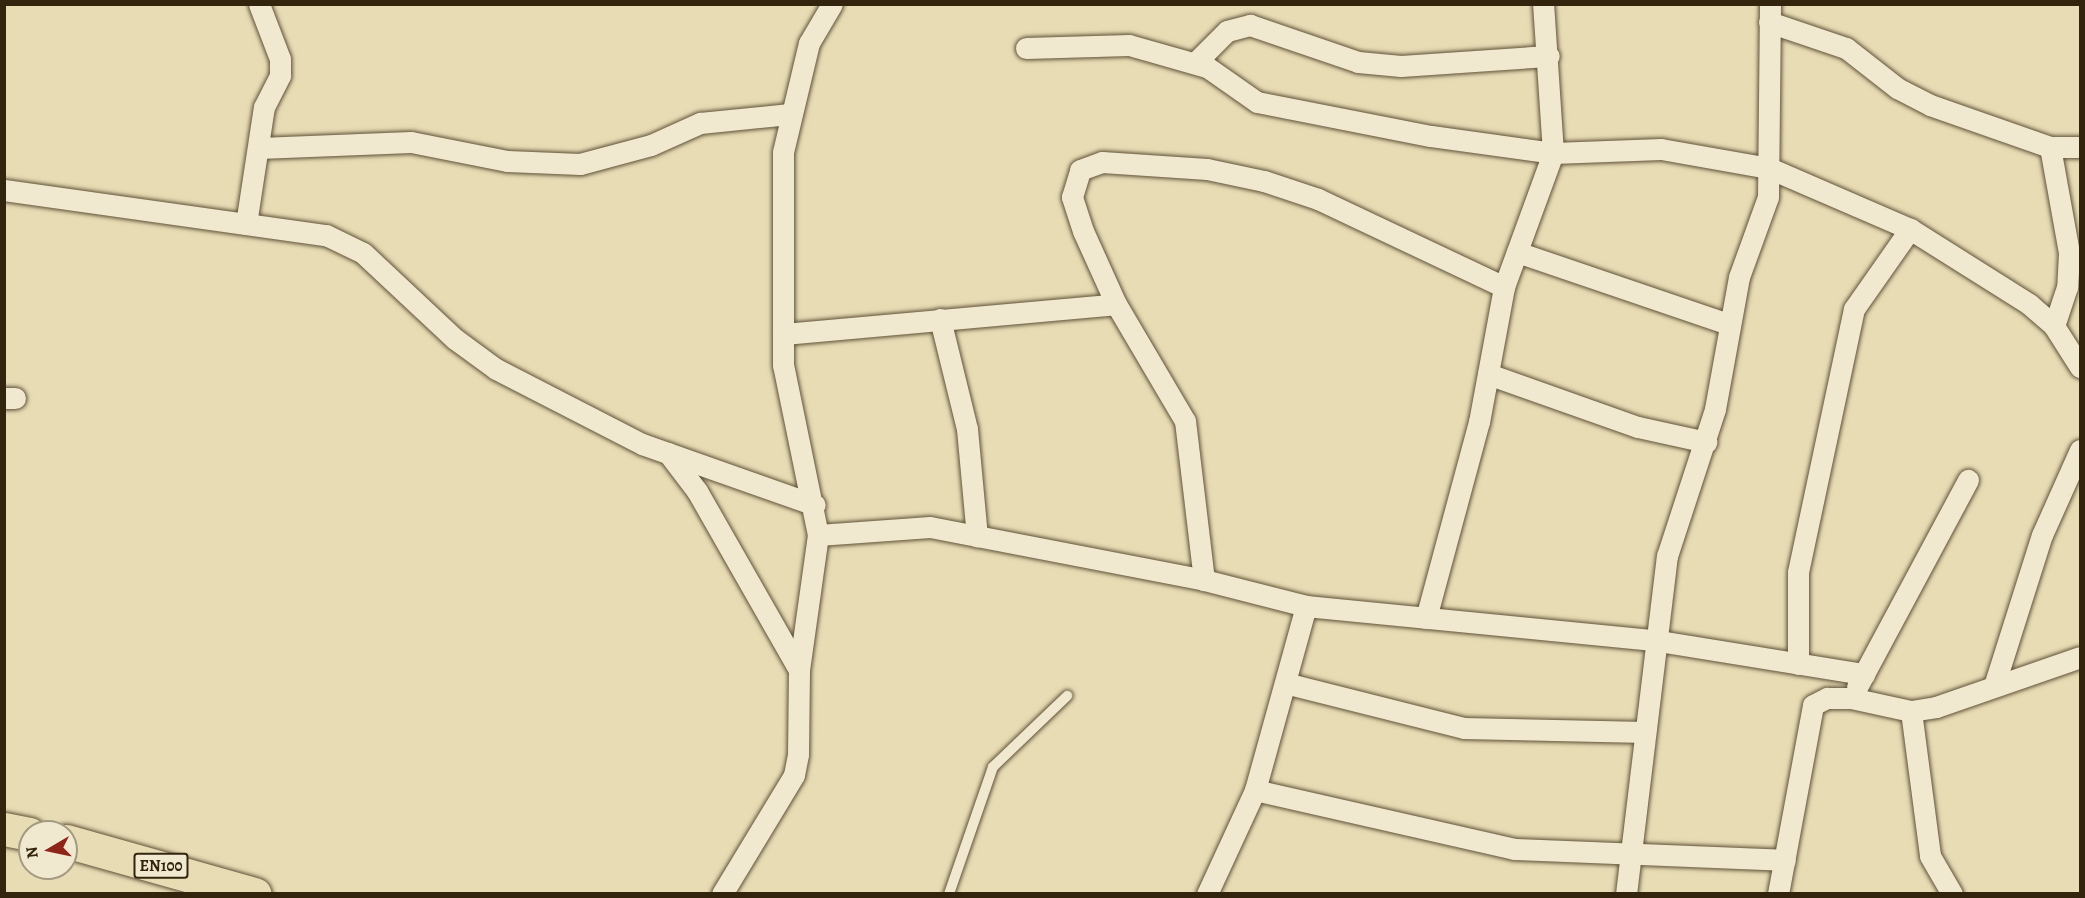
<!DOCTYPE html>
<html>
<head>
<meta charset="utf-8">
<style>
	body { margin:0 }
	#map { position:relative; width:2085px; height:898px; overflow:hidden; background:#e8dcb5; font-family:Alegreya,serif }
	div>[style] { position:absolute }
	.roads { filter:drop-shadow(0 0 2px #605238) drop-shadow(0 0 2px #605238) }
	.service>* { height:10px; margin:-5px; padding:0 5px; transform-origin:5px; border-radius:5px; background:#f0e8cf }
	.minor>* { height:21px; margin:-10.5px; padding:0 10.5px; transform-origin:10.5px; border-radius:10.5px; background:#f0e8cf }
	.primary>* { height:33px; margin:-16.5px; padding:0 16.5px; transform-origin:16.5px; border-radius:16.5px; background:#e8dcb5 }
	span { translate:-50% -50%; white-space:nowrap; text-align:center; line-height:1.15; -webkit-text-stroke:5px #f0e8cf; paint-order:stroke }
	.shield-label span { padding:2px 4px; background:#f0e8cf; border:2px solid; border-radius:4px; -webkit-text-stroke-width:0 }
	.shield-label { font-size:16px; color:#33240e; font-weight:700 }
	.frame { position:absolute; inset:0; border:6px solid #33240e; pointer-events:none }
	.north { position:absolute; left:18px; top:820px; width:60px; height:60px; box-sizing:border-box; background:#f0e8cf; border:2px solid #a49a82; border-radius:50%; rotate:261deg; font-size:16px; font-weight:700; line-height:24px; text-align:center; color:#33240e }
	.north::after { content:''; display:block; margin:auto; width:21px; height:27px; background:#8f2418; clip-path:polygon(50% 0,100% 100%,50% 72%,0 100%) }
</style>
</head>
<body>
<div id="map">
	<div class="roads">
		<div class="service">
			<div style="left:949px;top:894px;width:134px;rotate:-70.9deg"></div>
			<div style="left:993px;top:767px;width:103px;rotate:-43.8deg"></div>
		</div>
		<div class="minor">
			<div style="left:1769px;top:22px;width:81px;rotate:18.7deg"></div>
			<div style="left:1846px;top:48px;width:65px;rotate:38.1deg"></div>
			<div style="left:1897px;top:88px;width:37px;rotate:27deg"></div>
			<div style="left:1930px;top:105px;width:127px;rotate:19.3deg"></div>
			<div style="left:2050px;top:147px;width:30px"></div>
			<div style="left:1026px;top:48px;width:103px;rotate:-1.7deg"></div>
			<div style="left:1129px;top:45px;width:81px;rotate:15.8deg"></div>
			<div style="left:1207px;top:67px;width:61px;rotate:35deg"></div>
			<div style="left:1257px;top:102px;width:177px;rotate:11.1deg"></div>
			<div style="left:1431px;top:136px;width:123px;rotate:7.9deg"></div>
			<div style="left:1553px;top:153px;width:108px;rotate:-2.1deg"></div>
			<div style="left:1661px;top:149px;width:110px;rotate:10deg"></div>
			<div style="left:1769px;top:168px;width:154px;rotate:23.4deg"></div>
			<div style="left:1910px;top:229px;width:141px;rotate:32.2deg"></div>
			<div style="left:2029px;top:304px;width:33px;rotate:41deg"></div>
			<div style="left:2054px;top:326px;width:49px;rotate:57.6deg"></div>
			<div style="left:1195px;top:63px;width:45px;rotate:-45deg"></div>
			<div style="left:1227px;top:31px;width:24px;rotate:-15deg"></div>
			<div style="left:1250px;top:25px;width:114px;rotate:18.9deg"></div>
			<div style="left:1358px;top:62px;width:43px;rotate:5.3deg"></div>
			<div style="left:1401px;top:66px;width:148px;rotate:-3.9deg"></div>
			<div style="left:2050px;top:147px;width:108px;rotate:79.8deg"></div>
			<div style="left:2069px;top:253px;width:34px;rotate:93deg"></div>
			<div style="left:2067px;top:287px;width:41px;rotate:108.4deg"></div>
			<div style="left:259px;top:148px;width:152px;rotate:-2.3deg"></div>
			<div style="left:411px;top:142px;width:98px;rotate:11.2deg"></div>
			<div style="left:507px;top:161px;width:73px;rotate:2.4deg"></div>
			<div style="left:580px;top:164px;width:73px;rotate:-15deg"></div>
			<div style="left:651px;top:145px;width:54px;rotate:-24.2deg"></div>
			<div style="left:700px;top:123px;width:90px;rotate:-5.7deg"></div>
			<div style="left:4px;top:190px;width:325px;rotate:8deg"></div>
			<div style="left:326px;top:235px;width:41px;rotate:25.9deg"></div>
			<div style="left:363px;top:253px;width:126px;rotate:43.1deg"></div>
			<div style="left:455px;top:339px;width:51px;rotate:36.2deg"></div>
			<div style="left:496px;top:369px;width:164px;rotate:27.2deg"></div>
			<div style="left:642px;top:444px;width:183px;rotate:19.4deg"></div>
			<div style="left:246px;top:224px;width:118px;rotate:-81.3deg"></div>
			<div style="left:264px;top:107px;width:36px;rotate:-63deg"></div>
			<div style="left:280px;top:75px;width:16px;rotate:-90deg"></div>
			<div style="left:280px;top:59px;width:59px;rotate:-110.9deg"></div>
			<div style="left:1517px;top:252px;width:224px;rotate:18.8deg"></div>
			<div style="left:940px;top:319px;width:113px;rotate:76.2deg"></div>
			<div style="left:967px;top:429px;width:108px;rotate:84.7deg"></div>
			<div style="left:783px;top:334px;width:334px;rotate:-5.1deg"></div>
			<div style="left:1488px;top:374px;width:159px;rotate:19.5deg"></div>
			<div style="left:1638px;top:427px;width:70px;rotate:12.4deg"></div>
			<div style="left:4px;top:398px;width:11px"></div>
			<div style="left:668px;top:453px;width:48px;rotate:52.7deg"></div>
			<div style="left:697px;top:491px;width:206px;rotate:60.3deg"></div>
			<div style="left:818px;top:535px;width:112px;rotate:-4.1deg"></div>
			<div style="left:930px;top:527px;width:279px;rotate:10.9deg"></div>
			<div style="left:1204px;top:580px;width:105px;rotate:14.3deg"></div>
			<div style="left:1306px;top:606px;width:349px;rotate:5.6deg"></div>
			<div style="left:1653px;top:640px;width:214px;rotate:9.2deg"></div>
			<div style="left:1204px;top:580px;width:160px;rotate:-96.8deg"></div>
			<div style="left:1185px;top:421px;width:136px;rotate:-120.5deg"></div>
			<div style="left:1116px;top:304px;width:80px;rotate:-114.3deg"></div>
			<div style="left:1083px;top:231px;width:36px;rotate:-108deg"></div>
			<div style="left:1072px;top:197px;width:28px;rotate:-73deg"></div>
			<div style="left:1080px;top:170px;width:23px;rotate:-20deg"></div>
			<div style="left:1102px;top:162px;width:105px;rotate:3.8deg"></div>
			<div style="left:1207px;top:169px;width:58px;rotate:11.9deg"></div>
			<div style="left:1264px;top:181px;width:57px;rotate:18.4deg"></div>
			<div style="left:1318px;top:199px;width:206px;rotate:25.3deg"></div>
			<div style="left:1426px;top:618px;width:203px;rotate:-74.9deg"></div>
			<div style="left:1479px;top:422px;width:137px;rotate:-79.5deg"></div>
			<div style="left:1504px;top:287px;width:143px;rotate:-69.9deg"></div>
			<div style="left:1553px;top:153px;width:149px;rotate:-93.8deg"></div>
			<div style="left:1798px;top:664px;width:92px;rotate:-90deg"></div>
			<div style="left:1798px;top:572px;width:269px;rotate:-78deg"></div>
			<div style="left:1854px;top:309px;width:98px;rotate:-55deg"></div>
			<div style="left:1285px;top:683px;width:185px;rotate:14.1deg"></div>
			<div style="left:1464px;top:728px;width:181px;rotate:1.3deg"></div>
			<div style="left:1994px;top:686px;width:158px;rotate:-72.4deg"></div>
			<div style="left:2042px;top:535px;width:93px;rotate:-65.9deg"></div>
			<div style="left:1857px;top:687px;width:235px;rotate:-61.8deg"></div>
			<div style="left:1911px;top:711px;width:146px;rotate:82.5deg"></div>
			<div style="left:1930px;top:856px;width:44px;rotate:59.9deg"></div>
			<div style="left:1255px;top:790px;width:266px;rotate:12.8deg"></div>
			<div style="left:1514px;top:849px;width:271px;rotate:2.3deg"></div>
			<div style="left:722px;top:894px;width:139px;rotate:-58.8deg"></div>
			<div style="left:794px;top:775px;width:21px;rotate:-79deg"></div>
			<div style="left:798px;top:754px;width:84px;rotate:-89.3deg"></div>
			<div style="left:799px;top:670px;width:136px;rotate:-82deg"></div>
			<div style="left:818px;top:535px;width:174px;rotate:-101.6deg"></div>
			<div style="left:783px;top:365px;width:213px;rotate:-90deg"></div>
			<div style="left:783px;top:152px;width:112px;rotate:-76.6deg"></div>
			<div style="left:809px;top:43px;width:45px;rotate:-59.5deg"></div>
			<div style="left:1207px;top:894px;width:115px;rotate:-65.2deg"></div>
			<div style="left:1255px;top:790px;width:191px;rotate:-74.5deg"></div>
			<div style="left:1626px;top:894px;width:340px;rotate:-83.1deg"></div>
			<div style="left:1667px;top:556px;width:155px;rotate:-71.9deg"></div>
			<div style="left:1715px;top:409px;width:134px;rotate:-79.7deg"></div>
			<div style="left:1739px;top:277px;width:85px;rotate:-70.1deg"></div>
			<div style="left:1768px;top:197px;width:193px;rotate:-89.4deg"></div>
			<div style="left:1778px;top:894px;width:192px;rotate:-79.5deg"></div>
			<div style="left:1813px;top:705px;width:16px;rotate:-27deg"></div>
			<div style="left:1827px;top:698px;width:24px"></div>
			<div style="left:1851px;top:698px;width:61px;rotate:12.2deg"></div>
			<div style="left:1911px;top:711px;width:25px;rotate:-9deg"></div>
			<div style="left:1936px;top:707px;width:152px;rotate:-19.1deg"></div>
		</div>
		<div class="primary">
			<div style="left:4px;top:829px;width:26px;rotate:11deg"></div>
			<div style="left:66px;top:841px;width:196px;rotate:15.7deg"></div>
		</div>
	</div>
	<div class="shield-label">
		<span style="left:161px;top:866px">EN100</span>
	</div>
	<div class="frame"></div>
	<div class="north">N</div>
</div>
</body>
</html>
